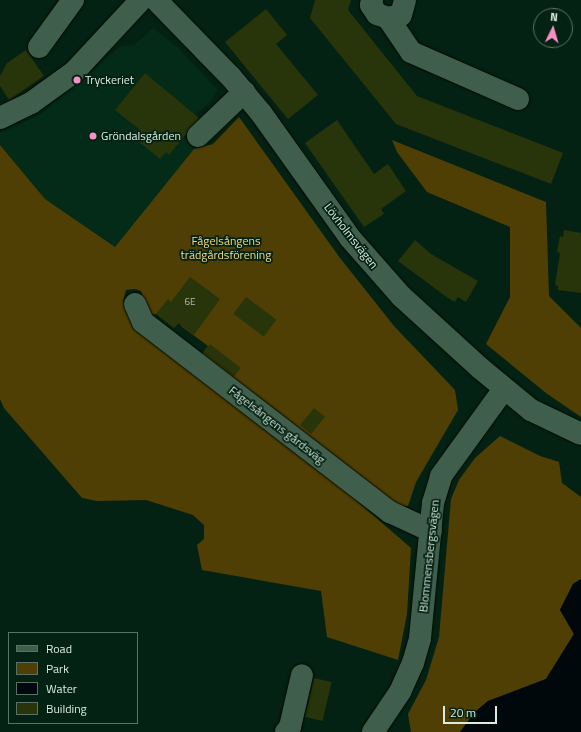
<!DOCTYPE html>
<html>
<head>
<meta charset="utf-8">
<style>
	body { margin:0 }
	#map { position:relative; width:581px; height:732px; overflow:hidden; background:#042213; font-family:"Titillium Web",sans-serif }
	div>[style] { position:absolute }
	.built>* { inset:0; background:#032b18 }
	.green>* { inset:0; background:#503f04 }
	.water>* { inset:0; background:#00080c }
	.building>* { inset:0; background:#283409; transform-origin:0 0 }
	.roads { filter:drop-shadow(0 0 1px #000a02) drop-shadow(0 0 1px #000a02) }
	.minor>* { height:22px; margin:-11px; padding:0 11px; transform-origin:11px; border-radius:11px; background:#405e4c }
	.dots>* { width:11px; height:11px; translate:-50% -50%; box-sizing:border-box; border:2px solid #042213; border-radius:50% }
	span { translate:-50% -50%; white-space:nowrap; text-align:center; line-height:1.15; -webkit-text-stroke:3.5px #042213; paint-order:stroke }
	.number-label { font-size:10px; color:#aebdaa }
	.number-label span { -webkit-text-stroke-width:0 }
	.poi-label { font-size:12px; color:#daebe0 }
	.left { translate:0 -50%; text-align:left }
	.street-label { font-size:12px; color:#daebe0 }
	.park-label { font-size:12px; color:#f8d982 }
	.legend { position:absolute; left:8px; top:632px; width:130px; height:92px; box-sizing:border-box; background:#042213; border:1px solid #5a7265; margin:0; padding:5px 7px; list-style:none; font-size:12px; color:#daebe0 }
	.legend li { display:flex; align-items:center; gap:8px; height:20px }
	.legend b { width:20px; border:1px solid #5a7265 }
	.north { position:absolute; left:533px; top:8px; width:40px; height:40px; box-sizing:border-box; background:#042213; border:1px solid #5a7265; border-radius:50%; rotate:5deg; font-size:11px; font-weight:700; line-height:16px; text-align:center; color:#daebe0 }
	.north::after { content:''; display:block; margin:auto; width:14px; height:18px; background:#fa8fc7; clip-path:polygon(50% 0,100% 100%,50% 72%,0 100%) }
	.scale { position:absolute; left:443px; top:706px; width:54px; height:18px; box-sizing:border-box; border:2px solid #daebe0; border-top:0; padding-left:5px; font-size:12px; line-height:14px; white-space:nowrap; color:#daebe0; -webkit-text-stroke:3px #042213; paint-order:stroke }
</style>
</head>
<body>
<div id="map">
	<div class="built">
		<div style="clip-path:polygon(153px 28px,177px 47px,218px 90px,210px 102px,195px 114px,200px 118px,183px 138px,194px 149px,115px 247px,45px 199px,0 145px,0 133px,41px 114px,121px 46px,134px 45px)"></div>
	</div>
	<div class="green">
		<div style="clip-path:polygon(239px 117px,340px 258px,394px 326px,455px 390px,458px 410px,416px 482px,408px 506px,391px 506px,199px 358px,208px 346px,181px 326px,182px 324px,179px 322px,174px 328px,156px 314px,149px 315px,141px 291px,135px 289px,126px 290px,123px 301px,131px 317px,277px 432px,411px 548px,407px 614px,398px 660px,327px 637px,321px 591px,202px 570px,197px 545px,204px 539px,204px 525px,193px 515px,146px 500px,97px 501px,82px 498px,4px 408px,0 399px,0 145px,45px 199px,115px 247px,194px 149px,213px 144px)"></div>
		<div style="clip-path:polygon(392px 140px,546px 202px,549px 296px,581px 328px,581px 417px,546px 393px,486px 344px,510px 297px,510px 227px,427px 192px,397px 152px)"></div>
		<div style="clip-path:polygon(500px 436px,540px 456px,559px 462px,562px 483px,581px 497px,581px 579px,573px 584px,560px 610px,574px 634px,546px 679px,488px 701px,475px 712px,460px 732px,411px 732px,408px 714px,426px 680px,439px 637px,451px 499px,459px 480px,475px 458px)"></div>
	</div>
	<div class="water">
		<div style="clip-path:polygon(581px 579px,581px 732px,460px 732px,475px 712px,488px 701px,546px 679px,574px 634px,560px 610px,573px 584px)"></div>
	</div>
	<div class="building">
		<div style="clip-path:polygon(315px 0,351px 0,348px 10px,417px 96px,563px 153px,551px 184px,396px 124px,310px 18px)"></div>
		<div style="clip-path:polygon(266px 9px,287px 35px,276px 44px,318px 95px,288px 119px,225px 42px)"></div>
		<div style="clip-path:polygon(26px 50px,44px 76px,9px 100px,0 86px,0 76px,7px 63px)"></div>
		<div style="clip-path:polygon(145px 73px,199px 118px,169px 155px,166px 152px,160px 159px,133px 137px,139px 129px,115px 110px)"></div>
		<div style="clip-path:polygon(337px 120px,374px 174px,388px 164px,406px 191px,381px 209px,384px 214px,364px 227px,305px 143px)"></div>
		<div style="clip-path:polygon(564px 230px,581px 233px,581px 293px,558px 290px,558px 286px,555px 285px,560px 253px,557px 252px,560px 236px,563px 237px)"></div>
		<div style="clip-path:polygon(415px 240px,431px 254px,478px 281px,466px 302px,458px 297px,455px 302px,448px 298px,398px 261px)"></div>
		<div style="clip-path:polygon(190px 277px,220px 299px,194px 335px,178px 323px,174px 328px,156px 314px,168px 299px,171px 302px)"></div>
		<div style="left:246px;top:297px;width:38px;height:21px;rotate:37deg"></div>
		<div style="left:210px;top:344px;width:39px;height:11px;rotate:38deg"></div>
		<div style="left:314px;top:408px;width:14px;height:22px;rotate:39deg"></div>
		<div style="left:314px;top:678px;width:18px;height:40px;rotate:13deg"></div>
	</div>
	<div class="roads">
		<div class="minor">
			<div style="left:156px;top:0;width:107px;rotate:45.8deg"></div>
			<div style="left:231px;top:77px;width:47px;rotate:50.2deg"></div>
			<div style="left:261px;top:113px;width:153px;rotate:54.5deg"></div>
			<div style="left:350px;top:238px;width:77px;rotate:48.7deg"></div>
			<div style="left:401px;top:296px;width:107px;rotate:42.3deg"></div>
			<div style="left:480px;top:368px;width:66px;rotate:39.5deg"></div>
			<div style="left:531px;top:410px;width:55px;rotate:25.6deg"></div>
			<div style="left:372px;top:0;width:5px;rotate:101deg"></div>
			<div style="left:371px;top:5px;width:11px;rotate:56deg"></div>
			<div style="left:377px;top:14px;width:12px;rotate:20deg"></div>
			<div style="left:388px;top:18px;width:13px;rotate:-13deg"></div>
			<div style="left:401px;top:15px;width:16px;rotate:-75deg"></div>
			<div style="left:388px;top:18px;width:41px;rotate:55.9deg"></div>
			<div style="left:411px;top:52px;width:117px;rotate:23.7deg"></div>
			<div style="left:39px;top:47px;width:58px;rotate:-54.1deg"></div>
			<div style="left:0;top:118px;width:34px;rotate:-26deg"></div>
			<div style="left:31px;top:103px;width:53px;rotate:-35.8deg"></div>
			<div style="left:74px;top:72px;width:98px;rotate:-47.1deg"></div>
			<div style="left:198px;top:136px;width:64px;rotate:-43.7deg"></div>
			<div style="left:135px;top:304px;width:20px;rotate:66deg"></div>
			<div style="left:143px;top:322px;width:312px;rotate:37.6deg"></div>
			<div style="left:390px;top:512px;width:45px;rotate:24.9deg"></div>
			<div style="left:286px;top:732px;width:6px;rotate:-51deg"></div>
			<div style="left:290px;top:727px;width:53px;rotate:-77deg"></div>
			<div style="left:373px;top:732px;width:48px;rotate:-56deg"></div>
			<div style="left:400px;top:692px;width:32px;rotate:-66deg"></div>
			<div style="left:413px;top:663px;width:26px;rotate:-74deg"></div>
			<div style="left:420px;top:638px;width:136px;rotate:-84.5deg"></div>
			<div style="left:433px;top:503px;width:28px;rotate:-73deg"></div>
			<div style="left:441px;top:476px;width:107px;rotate:-54.1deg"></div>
		</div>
	</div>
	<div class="dots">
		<div style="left:77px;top:80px;background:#fa8fc7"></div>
		<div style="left:93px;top:136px;background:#fa8fc7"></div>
	</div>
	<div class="number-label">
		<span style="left:190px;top:302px">6E</span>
	</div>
	<div class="poi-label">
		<span class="left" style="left:85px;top:80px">Tryckeriet</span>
		<span class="left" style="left:101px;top:136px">Gröndalsgården</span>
	</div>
	<div class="street-label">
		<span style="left:351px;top:236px;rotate:52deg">Lövholmsvägen</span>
		<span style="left:277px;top:425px;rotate:38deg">Fågelsångens gårdsväg</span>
		<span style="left:429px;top:556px;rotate:-84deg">Blommensbergsvägen</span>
	</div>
	<div class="park-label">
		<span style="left:226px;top:248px">Fågelsångens<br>trädgårdsförening</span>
	</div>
	<ul class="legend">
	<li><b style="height:5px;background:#405e4c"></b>Road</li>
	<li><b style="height:11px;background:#503f04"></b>Park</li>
	<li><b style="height:11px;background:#00080c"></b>Water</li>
	<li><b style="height:11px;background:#283409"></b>Building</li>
	</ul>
	<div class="north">N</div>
	<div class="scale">20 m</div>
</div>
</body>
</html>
